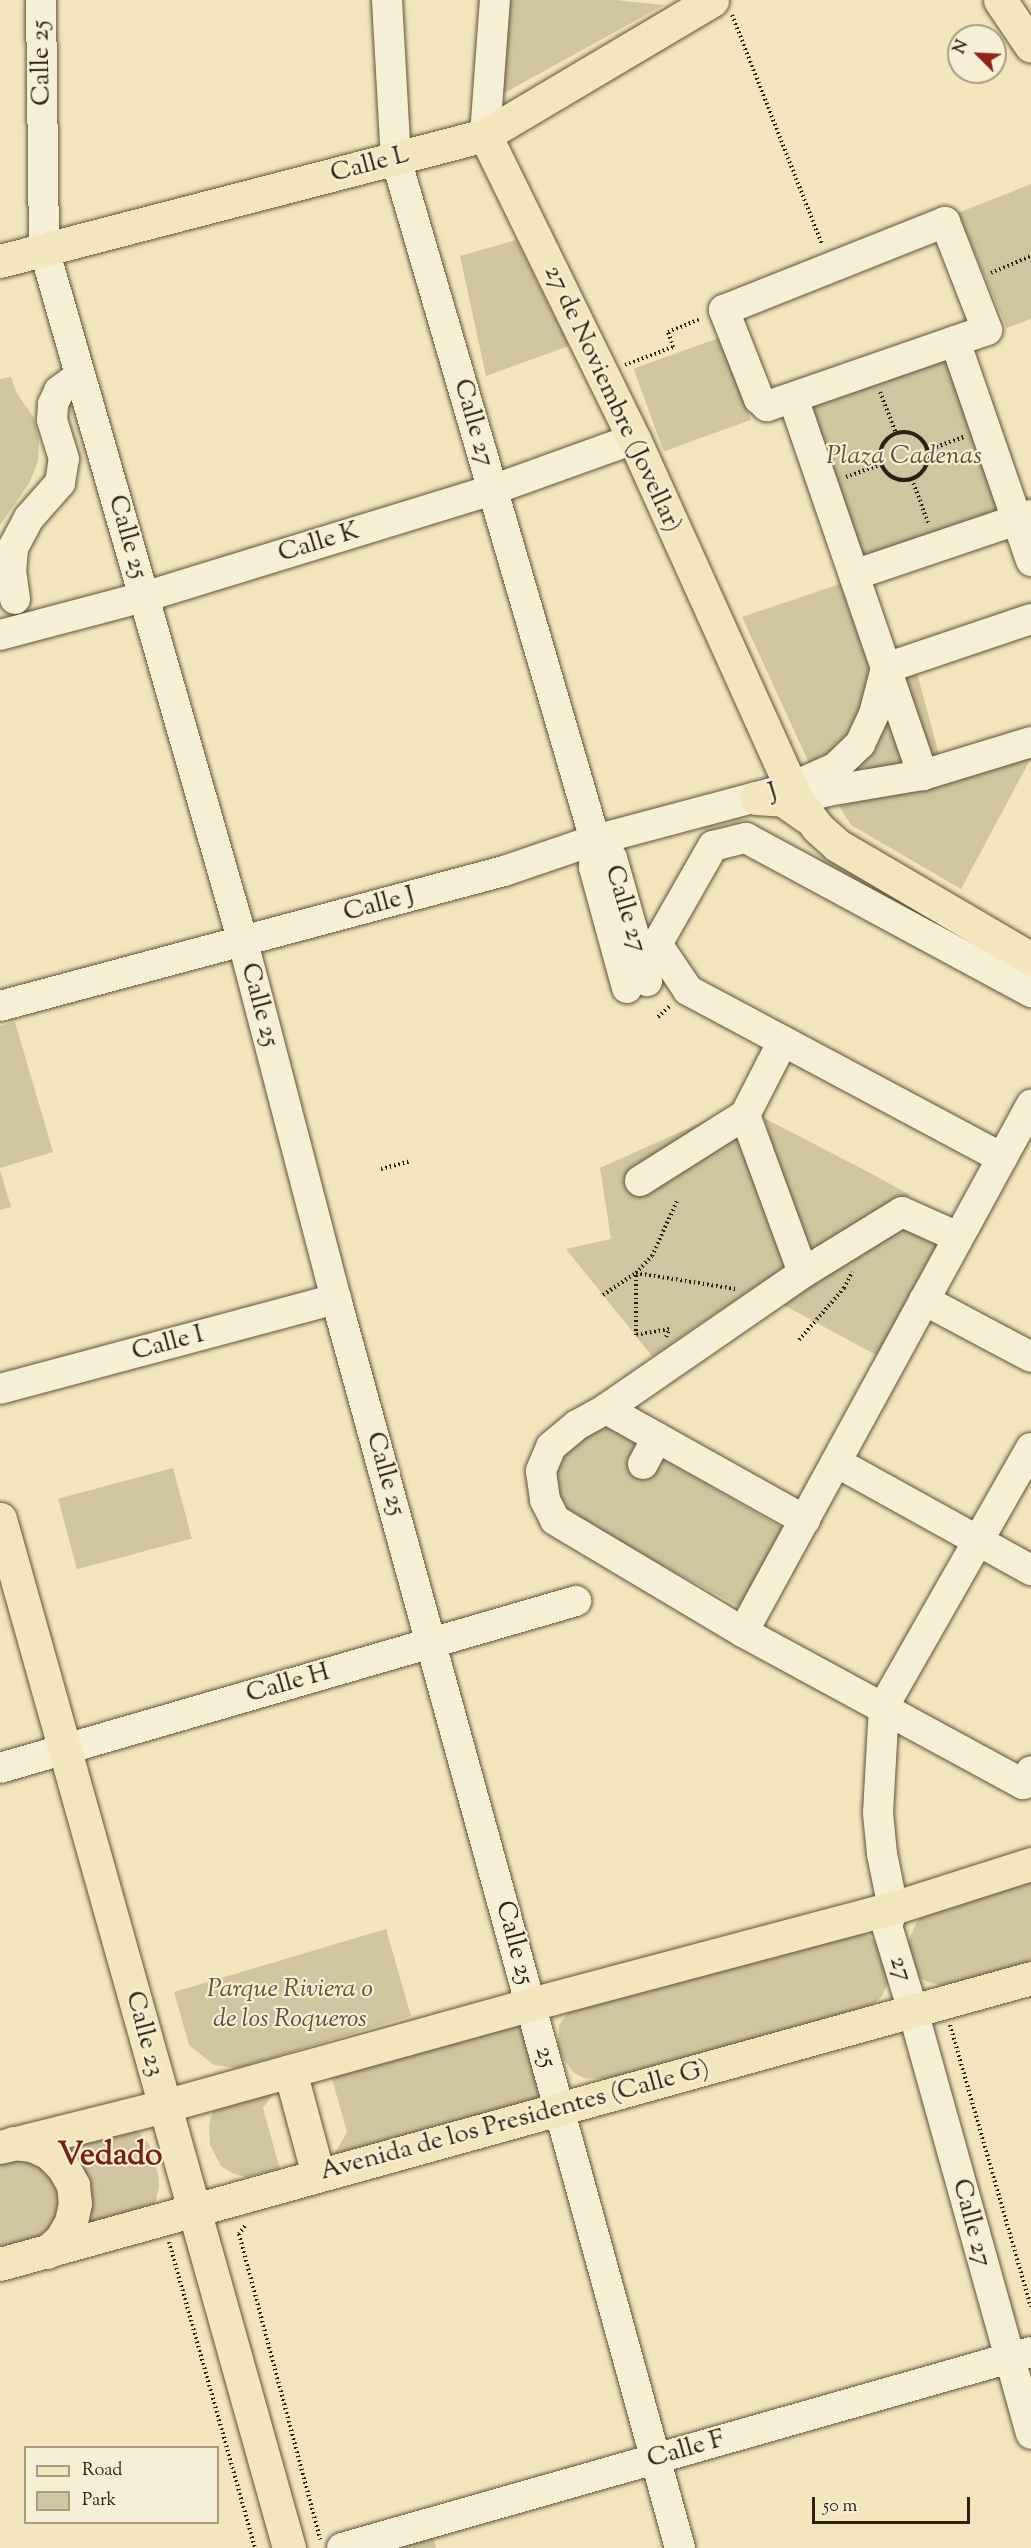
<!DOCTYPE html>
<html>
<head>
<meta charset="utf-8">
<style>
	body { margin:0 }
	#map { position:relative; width:1031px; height:2548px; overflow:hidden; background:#f3e6be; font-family:"Sorts Mill Goudy",serif }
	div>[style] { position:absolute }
	.green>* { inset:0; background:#d1c4a0; transform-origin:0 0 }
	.path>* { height:4px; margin-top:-2px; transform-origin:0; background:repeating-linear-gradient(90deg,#2d2010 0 1.5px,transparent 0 4.5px) }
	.path>.ring { margin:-2px; padding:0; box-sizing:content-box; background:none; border:4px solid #2d2010; border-radius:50% }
	.roads { filter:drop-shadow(0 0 2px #5e523c) drop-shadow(0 0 2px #5e523c) }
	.minor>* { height:30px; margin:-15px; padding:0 15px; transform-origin:15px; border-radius:15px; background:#f7efd5 }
	.major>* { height:33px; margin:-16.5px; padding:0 16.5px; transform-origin:16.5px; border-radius:16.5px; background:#f3e6be }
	span { translate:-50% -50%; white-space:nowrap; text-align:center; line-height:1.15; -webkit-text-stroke:4.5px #f7efd5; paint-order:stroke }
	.street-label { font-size:26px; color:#2d2010 }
	.park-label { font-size:26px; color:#5e513b; font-style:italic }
	.district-label { font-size:32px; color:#7a1f14; font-weight:700 }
	.legend { position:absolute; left:24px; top:2446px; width:195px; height:78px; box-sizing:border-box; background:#f7efd5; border:2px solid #a69c86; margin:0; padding:8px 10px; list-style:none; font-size:18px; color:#2d2010 }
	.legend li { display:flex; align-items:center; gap:12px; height:30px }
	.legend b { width:30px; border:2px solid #a69c86 }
	.north { position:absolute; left:947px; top:24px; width:60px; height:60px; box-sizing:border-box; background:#f7efd5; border:2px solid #a69c86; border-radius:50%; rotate:294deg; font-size:16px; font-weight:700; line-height:24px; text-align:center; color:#2d2010 }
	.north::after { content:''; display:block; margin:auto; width:21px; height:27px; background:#8f2418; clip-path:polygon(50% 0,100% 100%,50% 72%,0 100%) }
	.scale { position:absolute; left:812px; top:2497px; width:158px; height:27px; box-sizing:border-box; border:3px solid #2d2010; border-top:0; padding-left:8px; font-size:18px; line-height:21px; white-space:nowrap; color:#2d2010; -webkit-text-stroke:4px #f7efd5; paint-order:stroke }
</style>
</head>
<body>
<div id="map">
	<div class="green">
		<div style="clip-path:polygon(508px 0,616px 0,664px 5px,497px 97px)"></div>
		<div style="clip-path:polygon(1031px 184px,1031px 319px,1007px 328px,958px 213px)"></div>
		<div style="clip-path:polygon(516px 240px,569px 346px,486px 376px,460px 256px)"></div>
		<div style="left:721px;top:337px;width:88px;height:93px;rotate:70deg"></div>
		<div style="left:955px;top:341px;width:189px;height:172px;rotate:71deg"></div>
		<div style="clip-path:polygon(11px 377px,16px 392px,34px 418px,39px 442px,38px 461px,30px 482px,0 525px,0 379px)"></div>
		<div style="clip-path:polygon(840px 584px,874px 681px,916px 670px,939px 754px,874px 773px,844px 757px,809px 763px,742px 617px)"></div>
		<div style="clip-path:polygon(1031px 758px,961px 889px,851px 825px,839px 806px)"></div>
		<div style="clip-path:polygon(15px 1022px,53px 1152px,0 1168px,0 1026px)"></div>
		<div style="clip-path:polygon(738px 1106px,787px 1266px,652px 1356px,566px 1249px,611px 1239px,600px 1168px)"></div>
		<div style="clip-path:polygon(764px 1118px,874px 1175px,910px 1195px,807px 1258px)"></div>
		<div style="clip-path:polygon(0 1170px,11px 1207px,0 1210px)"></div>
		<div style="clip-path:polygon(907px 1223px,940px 1238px,878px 1356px,780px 1303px)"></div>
		<div style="clip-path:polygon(602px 1424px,788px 1531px,744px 1609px,557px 1509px,552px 1456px)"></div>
		<div style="left:173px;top:1468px;width:73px;height:119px;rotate:75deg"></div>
		<div style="clip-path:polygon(1031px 1883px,1031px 1967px,948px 1988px,923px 1980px,914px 1970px,907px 1945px,917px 1921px,928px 1912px)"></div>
		<div style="clip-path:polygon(386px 1929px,411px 2016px,237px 2068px,214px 2065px,189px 2045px,174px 1992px)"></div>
		<div style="clip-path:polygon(856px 1931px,869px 1936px,879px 1945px,890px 1970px,888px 1983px,882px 1996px,873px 2005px,609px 2080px,584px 2078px,573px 2072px,558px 2051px,559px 2025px,574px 2005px)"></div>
		<div style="clip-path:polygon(522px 2016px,545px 2097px,332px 2158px,347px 2132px,330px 2072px)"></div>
		<div style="clip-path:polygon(280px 2085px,263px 2108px,280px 2169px,246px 2177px,234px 2174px,221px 2166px,210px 2145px,209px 2128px,211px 2116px,222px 2098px)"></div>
		<div style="clip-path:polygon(127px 2130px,139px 2132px,149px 2144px,158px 2174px,159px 2186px,156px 2200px,152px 2206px,85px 2224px,75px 2160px,68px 2147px)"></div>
		<div style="clip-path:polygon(14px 2156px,40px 2161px,61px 2191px,57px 2217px,49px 2229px,38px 2237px,0 2249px,0 2159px)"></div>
		<div style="clip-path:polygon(429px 2524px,436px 2548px,350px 2548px)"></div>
	</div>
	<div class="path">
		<div style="left:732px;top:15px;width:247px;rotate:68.6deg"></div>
		<div style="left:991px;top:273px;width:43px;rotate:-23deg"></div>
		<div style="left:625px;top:365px;width:51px;rotate:-20.6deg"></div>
		<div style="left:673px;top:347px;width:16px;rotate:-108deg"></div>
		<div style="left:668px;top:332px;width:35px;rotate:-22deg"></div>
		<div style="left:880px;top:392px;width:44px;rotate:68.7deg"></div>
		<div class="ring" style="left:880px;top:432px;width:44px;height:44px"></div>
		<div style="left:928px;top:450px;width:38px;rotate:-20deg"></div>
		<div style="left:846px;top:477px;width:37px;rotate:-20deg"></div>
		<div style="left:912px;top:479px;width:47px;rotate:70deg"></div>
		<div style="left:658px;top:1017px;width:18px;rotate:-43deg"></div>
		<div style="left:381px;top:1169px;width:30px;rotate:-15deg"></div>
		<div style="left:603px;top:1295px;width:40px;rotate:-34deg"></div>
		<div style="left:636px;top:1273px;width:23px;rotate:-47deg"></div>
		<div style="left:652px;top:1256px;width:60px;rotate:-65.6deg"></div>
		<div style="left:666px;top:1337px;width:9px;rotate:-69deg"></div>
		<div style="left:669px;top:1329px;width:34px;rotate:170deg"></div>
		<div style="left:636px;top:1335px;width:62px;rotate:-90deg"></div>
		<div style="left:636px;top:1273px;width:101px;rotate:9.1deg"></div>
		<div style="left:799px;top:1340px;width:69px;rotate:-49.1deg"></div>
		<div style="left:844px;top:1288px;width:18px;rotate:-63deg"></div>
		<div style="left:950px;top:2025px;width:293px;rotate:74deg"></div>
		<div style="left:245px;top:2226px;width:10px;rotate:127deg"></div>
		<div style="left:239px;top:2234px;width:316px;rotate:75.1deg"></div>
		<div style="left:169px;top:2242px;width:318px;rotate:74.3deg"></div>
	</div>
	<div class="roads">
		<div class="minor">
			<div style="left:41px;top:0;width:249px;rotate:89.3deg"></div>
			<div style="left:44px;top:249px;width:721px;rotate:73.98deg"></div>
			<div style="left:243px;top:942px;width:369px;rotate:75.4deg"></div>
			<div style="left:336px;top:1299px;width:1296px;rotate:74.6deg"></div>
			<div style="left:387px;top:0;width:159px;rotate:86.8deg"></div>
			<div style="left:396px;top:159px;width:709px;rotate:73.71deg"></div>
			<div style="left:485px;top:135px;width:135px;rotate:-85.8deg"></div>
			<div style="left:945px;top:222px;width:116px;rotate:68.7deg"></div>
			<div style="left:987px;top:330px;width:233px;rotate:160.9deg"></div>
			<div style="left:767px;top:406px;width:11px;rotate:-139deg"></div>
			<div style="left:759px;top:399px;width:96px;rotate:-111.5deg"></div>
			<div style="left:724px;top:310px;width:238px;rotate:-21.7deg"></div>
			<div style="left:955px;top:341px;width:233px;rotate:70.9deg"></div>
			<div style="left:793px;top:398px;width:399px;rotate:71deg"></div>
			<div style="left:854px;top:575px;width:187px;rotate:-18.7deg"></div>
			<div style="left:15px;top:599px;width:27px;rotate:-98deg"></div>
			<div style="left:11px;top:572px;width:24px;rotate:-85deg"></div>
			<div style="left:13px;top:548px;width:34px;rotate:-62deg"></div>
			<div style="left:29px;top:518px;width:47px;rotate:-48.5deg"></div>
			<div style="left:60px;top:483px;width:24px;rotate:-81deg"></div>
			<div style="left:64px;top:459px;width:41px;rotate:-107.1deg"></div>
			<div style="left:52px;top:420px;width:16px;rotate:-86deg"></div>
			<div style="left:53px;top:404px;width:14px;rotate:-65deg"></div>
			<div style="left:59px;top:391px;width:26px;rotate:-36deg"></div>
			<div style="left:0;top:635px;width:149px;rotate:-14.8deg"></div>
			<div style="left:144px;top:597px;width:364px;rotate:-17.1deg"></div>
			<div style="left:492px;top:490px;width:151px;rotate:-19.8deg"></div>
			<div style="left:798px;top:799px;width:31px;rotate:-15deg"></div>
			<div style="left:828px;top:791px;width:96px;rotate:-9.6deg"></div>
			<div style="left:923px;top:775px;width:113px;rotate:-17deg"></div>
			<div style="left:627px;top:988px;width:125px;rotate:-105.3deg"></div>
			<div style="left:594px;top:867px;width:27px;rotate:-88deg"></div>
			<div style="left:595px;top:840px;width:25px;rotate:47deg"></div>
			<div style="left:612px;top:858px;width:128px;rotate:74.1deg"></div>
			<div style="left:0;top:1006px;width:522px;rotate:-15deg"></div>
			<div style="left:504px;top:871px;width:96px;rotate:-18.8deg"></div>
			<div style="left:595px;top:840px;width:202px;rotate:-14.9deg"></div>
			<div style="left:790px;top:788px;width:49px;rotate:-24deg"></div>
			<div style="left:835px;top:768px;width:35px;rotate:-44deg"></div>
			<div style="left:860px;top:744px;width:33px;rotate:-65deg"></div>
			<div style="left:874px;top:714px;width:48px;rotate:-75.4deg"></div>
			<div style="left:886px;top:668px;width:153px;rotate:-18.7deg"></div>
			<div style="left:783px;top:1041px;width:83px;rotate:117.2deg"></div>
			<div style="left:745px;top:1115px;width:168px;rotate:69.8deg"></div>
			<div style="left:1002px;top:1158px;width:356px;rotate:-151.9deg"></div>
			<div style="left:688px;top:990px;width:55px;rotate:-124deg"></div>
			<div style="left:657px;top:944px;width:113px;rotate:-60.3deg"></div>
			<div style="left:713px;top:846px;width:34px;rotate:-14deg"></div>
			<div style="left:746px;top:838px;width:324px;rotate:28.4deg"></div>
			<div style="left:640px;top:1181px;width:124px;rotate:-32.2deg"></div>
			<div style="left:958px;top:1237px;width:61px;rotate:-155.9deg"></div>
			<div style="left:902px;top:1212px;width:116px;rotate:148.4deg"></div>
			<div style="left:803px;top:1273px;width:239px;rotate:145.4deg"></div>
			<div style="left:606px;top:1409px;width:33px;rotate:151deg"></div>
			<div style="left:577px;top:1425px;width:34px;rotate:140deg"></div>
			<div style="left:551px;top:1447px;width:26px;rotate:113deg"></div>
			<div style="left:541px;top:1471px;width:29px;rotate:82deg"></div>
			<div style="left:545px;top:1500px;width:22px;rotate:63deg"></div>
			<div style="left:555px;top:1520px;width:219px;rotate:30.8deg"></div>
			<div style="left:743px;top:1632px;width:319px;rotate:28.5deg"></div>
			<div style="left:1023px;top:1784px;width:15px;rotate:-58deg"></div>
			<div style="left:924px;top:1300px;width:121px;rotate:28deg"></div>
			<div style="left:0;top:1389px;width:348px;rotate:-15deg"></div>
			<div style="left:606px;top:1409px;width:228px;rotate:29.2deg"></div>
			<div style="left:1031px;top:1448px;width:297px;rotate:119.7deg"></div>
			<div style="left:884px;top:1706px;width:107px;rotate:93.2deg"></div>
			<div style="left:878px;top:1813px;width:41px;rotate:84.4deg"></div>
			<div style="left:882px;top:1854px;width:55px;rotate:78.5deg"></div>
			<div style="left:893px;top:1908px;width:19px;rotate:108deg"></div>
			<div style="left:887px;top:1926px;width:89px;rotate:73deg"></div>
			<div style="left:913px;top:2011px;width:439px;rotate:74.4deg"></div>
			<div style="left:836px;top:1462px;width:223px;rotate:29deg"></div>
			<div style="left:643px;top:1464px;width:30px;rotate:-62deg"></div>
			<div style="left:743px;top:1632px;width:601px;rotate:-61.34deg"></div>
			<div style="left:0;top:1768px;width:600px;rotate:-16.17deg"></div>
			<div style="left:342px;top:2548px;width:716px;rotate:-15.88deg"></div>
		</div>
		<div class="major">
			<div style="left:1000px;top:0;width:55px;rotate:56deg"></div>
			<div style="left:485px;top:135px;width:339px;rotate:63.9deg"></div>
			<div style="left:634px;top:439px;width:396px;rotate:65.7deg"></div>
			<div style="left:797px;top:800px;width:34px;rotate:53deg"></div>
			<div style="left:817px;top:827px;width:27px;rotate:42deg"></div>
			<div style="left:837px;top:845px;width:225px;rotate:30.4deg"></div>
			<div style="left:0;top:261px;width:501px;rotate:-14.56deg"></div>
			<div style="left:485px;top:135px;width:264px;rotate:-30.7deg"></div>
			<div style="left:756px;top:798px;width:27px;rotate:4deg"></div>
			<div style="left:783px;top:800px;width:29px;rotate:35deg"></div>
			<div style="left:0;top:1519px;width:1069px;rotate:74.31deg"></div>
			<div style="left:290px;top:2071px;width:108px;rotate:74.9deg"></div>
			<div style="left:13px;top:2143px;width:19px;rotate:6deg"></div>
			<div style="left:32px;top:2145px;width:19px;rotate:25deg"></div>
			<div style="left:49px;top:2153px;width:20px;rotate:45deg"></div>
			<div style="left:63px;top:2167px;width:21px;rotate:61deg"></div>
			<div style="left:73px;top:2185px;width:18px;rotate:84deg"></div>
			<div style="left:75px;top:2203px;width:19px;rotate:102deg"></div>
			<div style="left:71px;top:2222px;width:20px;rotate:120deg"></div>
			<div style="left:61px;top:2239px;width:19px;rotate:137deg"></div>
			<div style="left:0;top:2147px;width:169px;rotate:-14deg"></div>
			<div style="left:164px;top:2106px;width:381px;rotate:-15.5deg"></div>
			<div style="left:531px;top:2004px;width:375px;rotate:-14.9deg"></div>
			<div style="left:893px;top:1908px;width:145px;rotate:-17.7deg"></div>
			<div style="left:0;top:2264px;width:1070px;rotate:-15.5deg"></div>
		</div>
	</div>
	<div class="street-label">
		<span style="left:42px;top:63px;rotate:-91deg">Calle 25</span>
		<span style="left:370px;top:165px;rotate:-15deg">Calle L</span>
		<span style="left:612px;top:399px;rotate:65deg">27 de Noviembre (Jovellar)</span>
		<span style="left:473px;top:423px;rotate:74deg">Calle 27</span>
		<span style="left:127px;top:537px;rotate:74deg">Calle 25</span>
		<span style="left:319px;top:543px;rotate:-17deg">Calle K</span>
		<span style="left:773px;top:793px;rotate:-17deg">J</span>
		<span style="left:379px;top:905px;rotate:-15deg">Calle J</span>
		<span style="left:625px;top:909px;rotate:73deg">Calle 27</span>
		<span style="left:259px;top:1005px;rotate:75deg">Calle 25</span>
		<span style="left:168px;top:1344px;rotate:-15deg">Calle I</span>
		<span style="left:385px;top:1474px;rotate:74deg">Calle 25</span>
		<span style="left:288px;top:1684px;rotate:-16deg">Calle H</span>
		<span style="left:514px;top:1943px;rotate:75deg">Calle 25</span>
		<span style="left:900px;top:1969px;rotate:73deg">27</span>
		<span style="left:144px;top:2034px;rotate:75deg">Calle 23</span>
		<span style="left:545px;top:2057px;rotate:74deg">25</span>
		<span style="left:515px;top:2121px;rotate:-15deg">Avenida de los Presidentes (Calle G)</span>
		<span style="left:971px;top:2223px;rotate:75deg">Calle 27</span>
		<span style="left:686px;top:2450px;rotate:-16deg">Calle F</span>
	</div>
	<div class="park-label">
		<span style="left:904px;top:457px">Plaza Cadenas</span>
		<span style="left:290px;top:2005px">Parque Riviera o<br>de los Roqueros</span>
	</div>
	<div class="district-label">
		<span style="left:110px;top:2156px">Vedado</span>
	</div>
	<ul class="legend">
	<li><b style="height:8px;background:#f3e6be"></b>Road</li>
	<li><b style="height:16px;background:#d1c4a0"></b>Park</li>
	</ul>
	<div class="north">N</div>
	<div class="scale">50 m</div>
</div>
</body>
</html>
